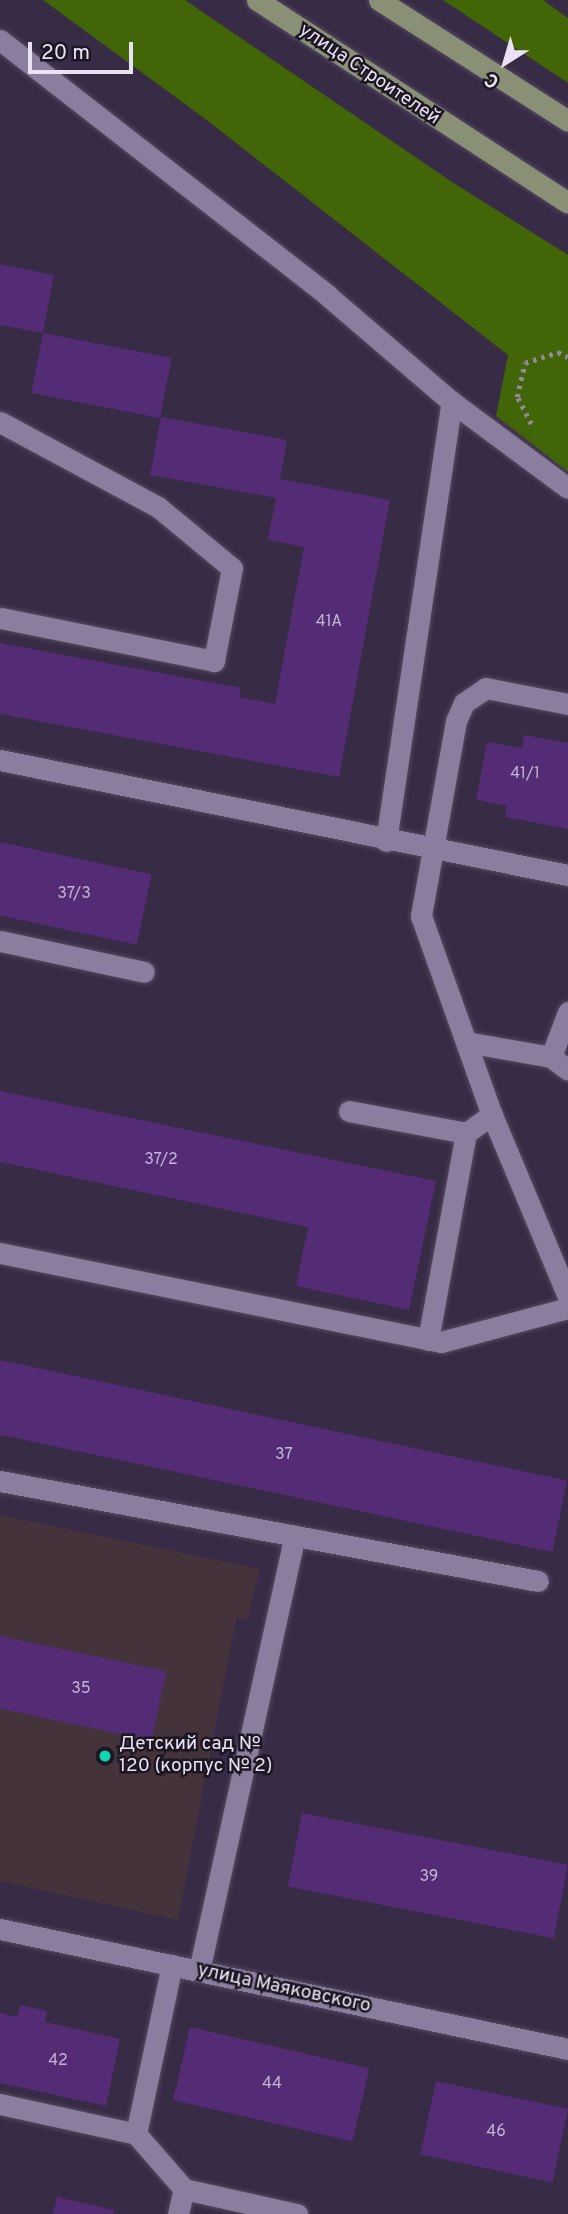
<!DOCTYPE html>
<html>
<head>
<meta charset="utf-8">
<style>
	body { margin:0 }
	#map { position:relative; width:568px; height:2214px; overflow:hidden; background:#382b46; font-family:Overpass,sans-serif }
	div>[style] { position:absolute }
	.education>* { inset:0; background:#45333c }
	.green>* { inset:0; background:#416507 }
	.building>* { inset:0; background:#542b75; transform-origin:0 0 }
	.path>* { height:4.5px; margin-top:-2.25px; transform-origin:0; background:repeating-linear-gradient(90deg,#93889f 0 3.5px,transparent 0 8.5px) }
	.roads { filter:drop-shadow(0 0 2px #544960) drop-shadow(0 0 2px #544960) }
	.service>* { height:21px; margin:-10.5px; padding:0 10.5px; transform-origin:10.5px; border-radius:10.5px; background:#8b7d9d }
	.minor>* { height:21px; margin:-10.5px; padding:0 10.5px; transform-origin:10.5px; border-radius:10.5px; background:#8b7d9d }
	.primary>* { height:21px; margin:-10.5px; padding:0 10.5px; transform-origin:10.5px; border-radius:10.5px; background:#8a9075 }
	.dots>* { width:19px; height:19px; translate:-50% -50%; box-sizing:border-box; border:4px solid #1c1723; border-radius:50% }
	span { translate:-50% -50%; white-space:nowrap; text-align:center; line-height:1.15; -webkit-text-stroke:5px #1c1723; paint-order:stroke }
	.number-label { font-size:16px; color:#c4b4d4 }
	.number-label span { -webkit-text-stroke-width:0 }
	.street-label { font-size:19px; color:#eae2f4 }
	.poi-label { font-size:19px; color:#eae2f4 }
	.left { translate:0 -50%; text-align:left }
	.north { position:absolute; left:470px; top:28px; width:70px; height:70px; -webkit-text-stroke:5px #1c1723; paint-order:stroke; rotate:217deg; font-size:19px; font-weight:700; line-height:28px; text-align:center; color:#eae2f4 }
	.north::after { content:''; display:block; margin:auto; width:24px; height:32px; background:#eae2f4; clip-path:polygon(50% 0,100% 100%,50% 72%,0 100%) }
	.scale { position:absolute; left:28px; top:42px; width:105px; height:32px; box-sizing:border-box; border:4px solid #eae2f4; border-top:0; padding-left:9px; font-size:21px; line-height:24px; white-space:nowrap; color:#eae2f4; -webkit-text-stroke:5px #1c1723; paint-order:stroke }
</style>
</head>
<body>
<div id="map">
	<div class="education">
		<div style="clip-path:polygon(0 1515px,259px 1569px,248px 1620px,236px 1618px,178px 1920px,0 1881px)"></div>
	</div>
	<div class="green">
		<div style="clip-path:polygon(43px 0,185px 0,455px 184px,568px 255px,568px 472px,496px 416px,508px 355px,204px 118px)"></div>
		<div style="clip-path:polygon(443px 0,543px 0,568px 18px,568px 83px)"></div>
	</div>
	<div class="building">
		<div style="clip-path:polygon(0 264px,54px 275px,43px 333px,0 325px)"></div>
		<div style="left:43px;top:333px;width:131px;height:61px;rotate:11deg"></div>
		<div style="clip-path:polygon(161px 417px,287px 440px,280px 479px,390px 500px,339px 777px,0 714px,0 643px,241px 688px,239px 697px,275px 704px,304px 547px,268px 540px,276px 498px,150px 475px)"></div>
		<div style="clip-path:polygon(524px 735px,568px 743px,568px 829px,505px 817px,507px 806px,476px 800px,487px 742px,522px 748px)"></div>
		<div style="left:0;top:842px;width:155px;height:72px;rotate:12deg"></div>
		<div style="clip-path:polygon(0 1091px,436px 1181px,409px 1310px,296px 1286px,308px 1227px,0 1162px)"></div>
		<div style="left:0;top:1360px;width:580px;height:73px;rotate:12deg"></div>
		<div style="left:0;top:1636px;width:170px;height:71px;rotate:12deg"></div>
		<div style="left:302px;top:1813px;width:271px;height:75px;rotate:11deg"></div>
		<div style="clip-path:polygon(20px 2005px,47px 2011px,45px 2022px,120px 2039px,106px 2106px,0 2083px,0 2013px,17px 2017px)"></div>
		<div style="left:190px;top:2027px;width:184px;height:75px;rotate:13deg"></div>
		<div style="left:436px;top:2081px;width:135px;height:75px;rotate:12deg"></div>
		<div style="clip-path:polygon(57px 2197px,114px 2210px,113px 2214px,53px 2214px)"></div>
	</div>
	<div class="path">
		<div style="left:531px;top:424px;width:30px;rotate:-117deg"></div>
		<div style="left:517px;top:397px;width:35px;rotate:-77deg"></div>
		<div style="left:525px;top:363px;width:35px;rotate:-18deg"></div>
		<div style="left:558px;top:352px;width:11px;rotate:27deg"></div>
	</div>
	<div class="roads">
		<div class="service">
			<div style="left:0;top:40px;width:415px;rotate:37.9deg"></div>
			<div style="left:327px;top:295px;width:165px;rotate:40.6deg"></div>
			<div style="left:452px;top:402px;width:144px;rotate:36.6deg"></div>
			<div style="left:0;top:422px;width:179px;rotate:28.3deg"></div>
			<div style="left:158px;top:507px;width:96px;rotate:39.5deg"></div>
			<div style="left:232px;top:568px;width:95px;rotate:101deg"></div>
			<div style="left:214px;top:661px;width:218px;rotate:-168.6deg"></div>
			<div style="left:568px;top:704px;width:84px;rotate:-169deg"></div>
			<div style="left:486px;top:688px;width:27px;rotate:146deg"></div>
			<div style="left:464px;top:703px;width:20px;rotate:114deg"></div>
			<div style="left:456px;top:721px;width:198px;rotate:100.2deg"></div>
			<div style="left:421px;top:916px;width:211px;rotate:70.4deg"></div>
			<div style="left:492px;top:1115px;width:197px;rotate:67.3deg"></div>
			<div style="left:0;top:760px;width:580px;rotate:11.45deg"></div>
			<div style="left:386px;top:841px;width:444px;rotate:-81.5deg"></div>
			<div style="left:0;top:941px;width:147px;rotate:12.1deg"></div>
			<div style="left:466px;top:1042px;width:86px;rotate:10deg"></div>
			<div style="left:551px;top:1057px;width:21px;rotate:37deg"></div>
			<div style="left:551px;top:1057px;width:48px;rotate:-69.3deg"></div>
			<div style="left:349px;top:1111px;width:119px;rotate:10.6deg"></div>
			<div style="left:0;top:1253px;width:450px;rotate:11.4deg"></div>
			<div style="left:441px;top:1342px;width:131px;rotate:-15deg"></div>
			<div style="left:428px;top:1340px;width:210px;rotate:-79.6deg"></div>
			<div style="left:466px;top:1133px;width:32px;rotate:-35deg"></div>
			<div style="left:0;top:1481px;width:547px;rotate:10.53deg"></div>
			<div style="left:199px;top:1971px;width:445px;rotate:-77.6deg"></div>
			<div style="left:0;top:2104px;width:139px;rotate:12.4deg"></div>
			<div style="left:136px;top:2134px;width:73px;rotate:48.9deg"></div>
			<div style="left:184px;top:2189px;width:116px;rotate:12.5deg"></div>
			<div style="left:136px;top:2134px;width:173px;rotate:-78deg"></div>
			<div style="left:178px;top:2214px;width:26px;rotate:-77deg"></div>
		</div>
		<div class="minor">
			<div style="left:0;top:1929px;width:581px;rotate:11.93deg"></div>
		</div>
		<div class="primary">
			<div style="left:257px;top:0;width:371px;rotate:33.1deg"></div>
			<div style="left:379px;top:0;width:224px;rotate:32.6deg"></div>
		</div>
	</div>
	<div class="dots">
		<div style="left:105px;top:1756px;background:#10d5b4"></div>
	</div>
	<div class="number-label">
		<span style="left:329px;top:622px">41А</span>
		<span style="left:525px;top:774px">41/1</span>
		<span style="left:74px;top:894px">37/3</span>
		<span style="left:161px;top:1160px">37/2</span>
		<span style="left:284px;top:1455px">37</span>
		<span style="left:81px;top:1689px">35</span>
		<span style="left:429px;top:1877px">39</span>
		<span style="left:58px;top:2061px">42</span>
		<span style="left:272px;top:2084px">44</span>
		<span style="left:496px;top:2132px">46</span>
	</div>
	<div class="street-label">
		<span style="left:369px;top:75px;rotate:34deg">улица Строителей</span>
		<span style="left:284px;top:1989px;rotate:12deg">улица Маяковского</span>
	</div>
	<div class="poi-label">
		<span class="left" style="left:119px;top:1756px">Детский сад №<br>120 (корпус № 2)</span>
	</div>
	<div class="north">С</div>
	<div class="scale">20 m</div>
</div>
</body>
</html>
